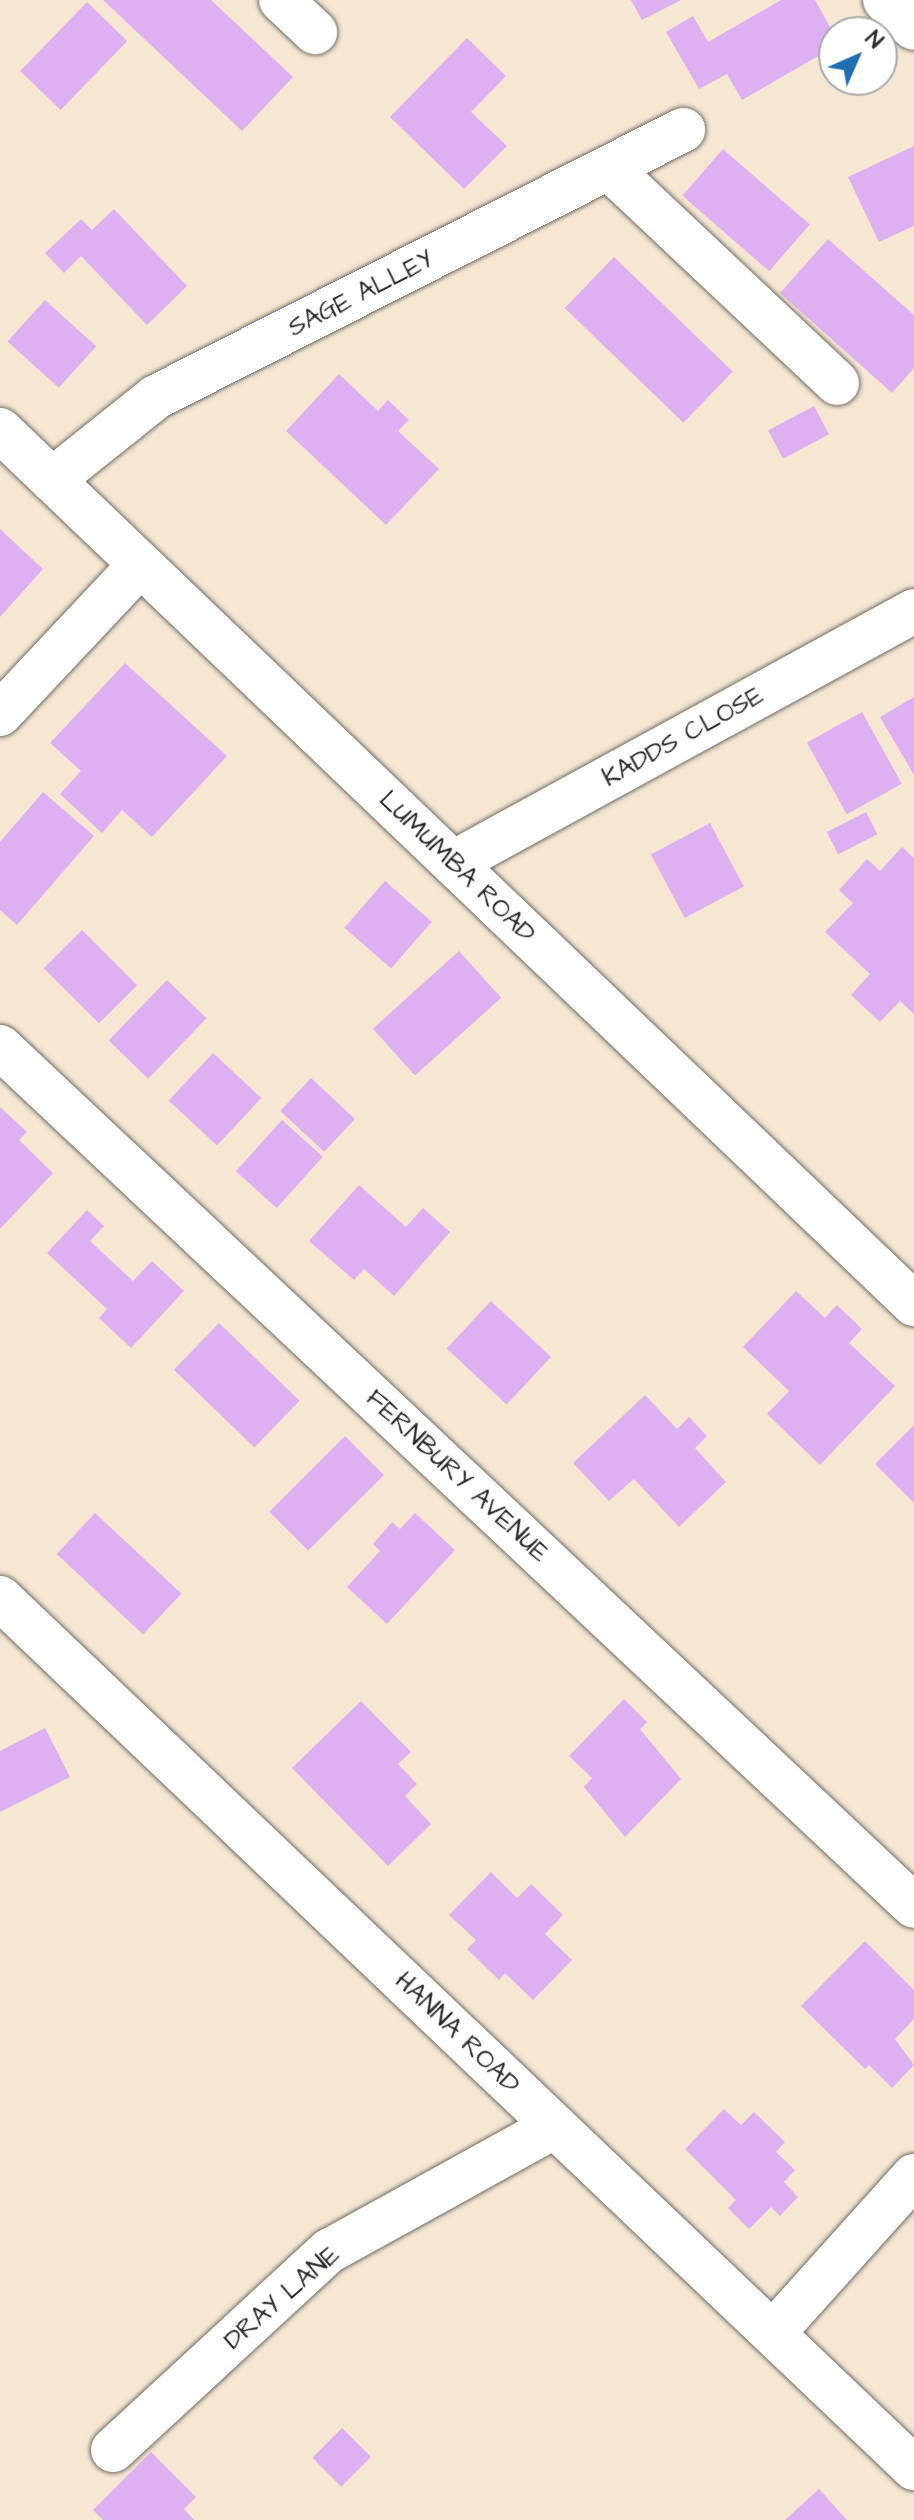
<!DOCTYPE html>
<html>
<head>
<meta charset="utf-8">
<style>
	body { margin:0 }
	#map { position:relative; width:914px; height:2520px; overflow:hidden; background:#f6e7d3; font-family:"Architects Daughter",sans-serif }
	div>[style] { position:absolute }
	.building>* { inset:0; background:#ddb0f1; transform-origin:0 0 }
	.roads { filter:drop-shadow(0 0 2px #726d66) drop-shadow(0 0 2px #726d66) }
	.minor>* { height:44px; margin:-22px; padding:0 22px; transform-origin:22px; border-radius:22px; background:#fff }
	span { translate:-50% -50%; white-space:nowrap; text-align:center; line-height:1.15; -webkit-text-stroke:6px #fff; paint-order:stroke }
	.street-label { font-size:26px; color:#2b2b2b }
	.north { position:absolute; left:818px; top:16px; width:80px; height:80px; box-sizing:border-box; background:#fff; border:2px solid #aaa; border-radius:50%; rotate:45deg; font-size:22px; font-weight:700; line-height:32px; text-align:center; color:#2b2b2b }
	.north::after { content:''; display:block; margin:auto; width:28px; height:36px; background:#1f6fb2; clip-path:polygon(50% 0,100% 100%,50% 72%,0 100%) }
</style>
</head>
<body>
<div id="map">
	<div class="building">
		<div style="clip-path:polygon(103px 0,211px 0,293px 77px,242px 131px)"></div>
		<div style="clip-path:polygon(631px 0,681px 0,642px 20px)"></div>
		<div style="clip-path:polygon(781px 0,815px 0,834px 34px,834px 47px,742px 100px,727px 74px,699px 89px,666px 32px,693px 16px,708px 42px)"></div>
		<div style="left:87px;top:2px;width:56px;height:96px;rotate:44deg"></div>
		<div style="clip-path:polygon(467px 38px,506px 76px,471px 112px,507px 146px,464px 189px,390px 117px)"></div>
		<div style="clip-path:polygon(914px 146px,914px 226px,879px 242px,848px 177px)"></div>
		<div style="left:723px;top:149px;width:115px;height:62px;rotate:41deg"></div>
		<div style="clip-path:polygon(114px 209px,187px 286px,147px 325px,81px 256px,64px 273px,45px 253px,81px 219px,92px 230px)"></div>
		<div style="clip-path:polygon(828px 239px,914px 315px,914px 368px,892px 393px,780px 293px)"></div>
		<div style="left:614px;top:257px;width:165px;height:71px;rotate:44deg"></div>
		<div style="left:45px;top:300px;width:69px;height:56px;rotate:42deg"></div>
		<div style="clip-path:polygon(339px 374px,378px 411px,388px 400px,409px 420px,398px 431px,439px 469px,386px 525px,286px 431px)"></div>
		<div style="left:814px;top:406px;width:32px;height:52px;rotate:62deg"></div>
		<div style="clip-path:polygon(0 529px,43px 569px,0 617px)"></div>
		<div style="clip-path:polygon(125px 663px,227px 756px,152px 837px,122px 810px,102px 833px,60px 794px,81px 771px,50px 743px)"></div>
		<div style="clip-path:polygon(914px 697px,914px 775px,880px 717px)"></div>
		<div style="left:862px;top:712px;width:82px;height:63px;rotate:61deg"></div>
		<div style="clip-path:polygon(43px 792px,94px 836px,17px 925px,0 910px,0 842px)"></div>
		<div style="left:866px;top:812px;width:25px;height:44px;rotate:63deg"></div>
		<div style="left:710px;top:823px;width:72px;height:67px;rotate:62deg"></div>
		<div style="clip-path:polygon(902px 847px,914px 858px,914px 1014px,900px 1001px,880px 1022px,851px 995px,870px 974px,825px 932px,853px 903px,839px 890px,867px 859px,880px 871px)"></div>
		<div style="left:385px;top:881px;width:62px;height:62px;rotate:41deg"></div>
		<div style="left:82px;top:930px;width:78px;height:54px;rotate:45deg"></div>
		<div style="left:459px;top:951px;width:63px;height:116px;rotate:48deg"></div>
		<div style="left:167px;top:980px;width:55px;height:84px;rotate:44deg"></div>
		<div style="left:213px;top:1053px;width:66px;height:65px;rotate:43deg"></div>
		<div style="left:311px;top:1078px;width:60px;height:45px;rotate:43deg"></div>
		<div style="clip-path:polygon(0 1107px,27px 1132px,19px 1140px,53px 1173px,0 1229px)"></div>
		<div style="left:282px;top:1120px;width:55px;height:69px;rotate:42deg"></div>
		<div style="clip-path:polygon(359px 1185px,406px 1227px,423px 1208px,450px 1232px,394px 1296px,364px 1269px,354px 1280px,309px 1241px)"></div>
		<div style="clip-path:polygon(87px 1210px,104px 1226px,90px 1241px,133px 1281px,152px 1261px,184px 1291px,131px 1348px,99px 1318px,107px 1309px,47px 1253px)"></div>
		<div style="clip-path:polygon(796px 1291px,825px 1318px,837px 1305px,862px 1329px,849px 1343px,895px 1386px,820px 1465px,767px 1414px,789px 1391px,743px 1347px)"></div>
		<div style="left:491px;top:1301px;width:82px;height:65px;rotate:43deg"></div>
		<div style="left:219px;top:1323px;width:112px;height:65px;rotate:44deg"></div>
		<div style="clip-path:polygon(645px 1395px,677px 1429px,689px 1417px,707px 1436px,695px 1448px,726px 1482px,679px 1527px,634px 1479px,609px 1501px,573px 1463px)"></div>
		<div style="clip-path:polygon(914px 1425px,914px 1503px,875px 1464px)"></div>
		<div style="left:345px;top:1436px;width:55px;height:107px;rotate:45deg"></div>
		<div style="left:95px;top:1513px;width:118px;height:56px;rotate:43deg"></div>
		<div style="clip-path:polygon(415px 1513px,455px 1550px,387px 1624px,347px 1587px,380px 1551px,373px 1544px,392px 1522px,400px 1529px)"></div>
		<div style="clip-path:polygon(624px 1699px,647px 1722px,640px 1729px,681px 1779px,625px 1837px,584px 1787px,592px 1778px,569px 1756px)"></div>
		<div style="clip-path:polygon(361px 1701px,411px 1752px,398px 1764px,417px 1784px,405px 1796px,431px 1824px,388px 1866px,292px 1768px)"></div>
		<div style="clip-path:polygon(45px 1728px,70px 1777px,0 1812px,0 1751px)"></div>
		<div style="clip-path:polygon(491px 1872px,517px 1898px,531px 1884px,563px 1915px,545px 1934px,572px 1960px,533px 2000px,505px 1973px,499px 1980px,467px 1949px,476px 1940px,449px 1915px)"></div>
		<div style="clip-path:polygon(865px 1941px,914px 1990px,914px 2019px,895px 2039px,914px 2065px,892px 2088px,869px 2065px,865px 2069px,801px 2006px)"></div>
		<div style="clip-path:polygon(724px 2109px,741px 2125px,754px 2112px,785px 2142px,776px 2152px,795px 2170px,784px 2182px,798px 2197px,780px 2216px,771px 2207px,749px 2229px,728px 2208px,736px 2200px,685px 2149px)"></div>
		<div style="left:342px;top:2428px;width:41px;height:42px;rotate:45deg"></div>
		<div style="clip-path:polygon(151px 2452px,196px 2497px,184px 2509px,194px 2520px,103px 2520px,93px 2510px)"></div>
		<div style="clip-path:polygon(819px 2489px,847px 2520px,785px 2520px)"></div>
	</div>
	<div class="roads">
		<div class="minor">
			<div style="left:281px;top:0;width:47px;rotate:43.3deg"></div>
			<div style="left:885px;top:0;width:40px;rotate:44deg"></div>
			<div style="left:610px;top:169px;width:312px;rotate:43.3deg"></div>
			<div style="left:0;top:430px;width:1265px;rotate:43.72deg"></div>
			<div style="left:52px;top:480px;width:133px;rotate:-38.6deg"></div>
			<div style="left:156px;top:397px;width:591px;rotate:-26.87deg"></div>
			<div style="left:0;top:714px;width:204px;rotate:-46.8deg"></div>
			<div style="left:453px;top:863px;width:525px;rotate:-28.66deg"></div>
			<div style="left:0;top:1047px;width:1254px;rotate:43.22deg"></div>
			<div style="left:0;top:1598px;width:1262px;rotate:43.59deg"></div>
			<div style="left:773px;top:2333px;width:211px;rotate:-48.1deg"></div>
			<div style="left:113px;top:2450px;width:294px;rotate:-42.7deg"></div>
			<div style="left:329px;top:2251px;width:258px;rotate:-28.9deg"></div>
		</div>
	</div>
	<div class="street-label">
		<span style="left:361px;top:294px;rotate:-27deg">SAGE ALLEY</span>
		<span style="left:683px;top:737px;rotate:-29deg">KADDS CLOSE</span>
		<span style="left:457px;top:867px;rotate:44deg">LUMUMBA ROAD</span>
		<span style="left:457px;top:1476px;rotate:43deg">FERNBURY AVENUE</span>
		<span style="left:457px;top:2033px;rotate:44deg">HANNA ROAD</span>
		<span style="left:282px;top:2298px;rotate:-41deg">DRAY LANE</span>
	</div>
	<div class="north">N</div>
</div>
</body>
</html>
